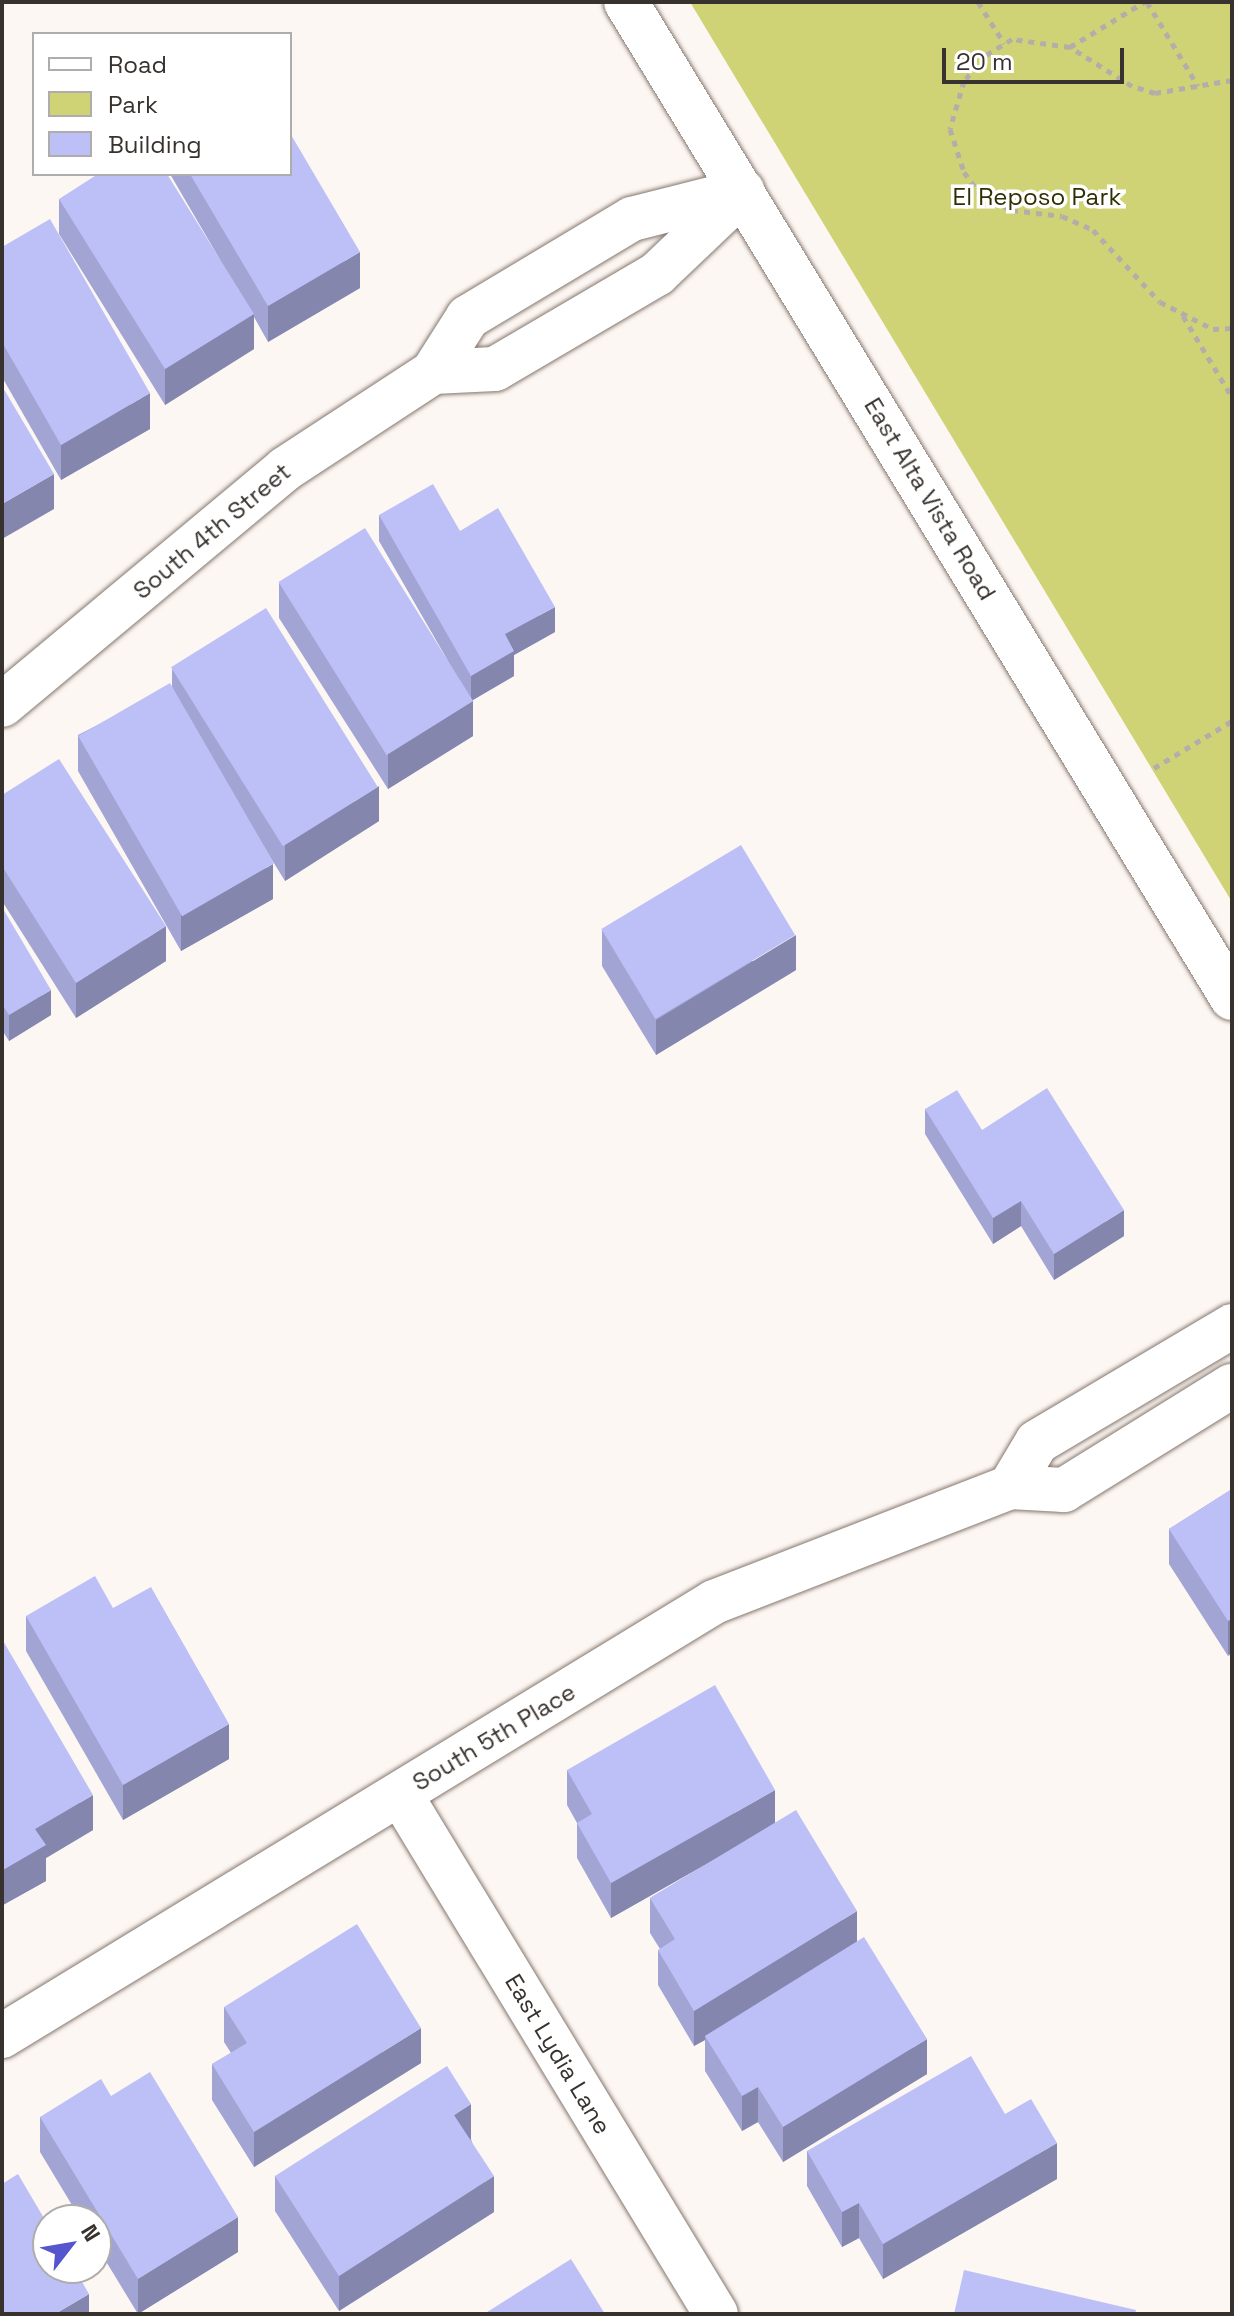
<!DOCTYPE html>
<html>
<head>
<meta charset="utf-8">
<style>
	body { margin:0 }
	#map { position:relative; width:1234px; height:2316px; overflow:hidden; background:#fdf7f3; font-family:"Space Grotesk",sans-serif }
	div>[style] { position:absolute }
	.green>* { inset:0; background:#cfd275 }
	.path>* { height:5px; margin-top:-2.5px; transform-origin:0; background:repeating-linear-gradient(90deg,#b4aeaa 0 6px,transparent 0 12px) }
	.roads { filter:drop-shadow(0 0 2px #85776e) drop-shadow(0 0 2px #85776e) }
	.street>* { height:44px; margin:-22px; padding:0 22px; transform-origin:22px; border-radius:22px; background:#fff }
	.wall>* { inset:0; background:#a2a5d4 }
	.shaded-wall>* { inset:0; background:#8486ad; transform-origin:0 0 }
	.building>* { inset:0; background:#bcc0f7; transform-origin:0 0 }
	span { translate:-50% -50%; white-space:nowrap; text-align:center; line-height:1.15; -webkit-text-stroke:7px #fff; paint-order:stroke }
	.park-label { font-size:24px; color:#2f2f01 }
	.street-label { font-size:24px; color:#38322e }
	.frame { position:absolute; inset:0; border:4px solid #38322e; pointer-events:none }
	.legend { position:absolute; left:32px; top:32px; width:260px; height:144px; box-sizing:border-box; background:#fff; border:2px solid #afadab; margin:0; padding:10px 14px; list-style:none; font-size:24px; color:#38322e }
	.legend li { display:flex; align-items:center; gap:16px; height:40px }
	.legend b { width:40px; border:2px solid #afadab }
	.north { position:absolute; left:32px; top:2204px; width:80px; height:80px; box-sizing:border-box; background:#fff; border:2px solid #afadab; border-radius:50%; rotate:59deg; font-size:22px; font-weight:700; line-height:32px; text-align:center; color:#38322e }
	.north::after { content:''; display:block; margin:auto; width:28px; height:36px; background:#5556cd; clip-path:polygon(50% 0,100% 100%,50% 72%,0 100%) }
	.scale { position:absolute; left:942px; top:48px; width:182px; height:36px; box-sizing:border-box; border:4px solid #38322e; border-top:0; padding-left:10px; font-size:24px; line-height:28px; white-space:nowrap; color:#38322e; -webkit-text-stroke:6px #fff; paint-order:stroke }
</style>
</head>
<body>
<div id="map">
	<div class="green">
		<div style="clip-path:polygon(690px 2px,1232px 2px,1232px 902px)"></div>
	</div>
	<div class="path">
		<div style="left:978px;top:2px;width:49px;rotate:57.6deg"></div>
		<div style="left:1147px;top:2px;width:98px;rotate:58.7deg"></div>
		<div style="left:1070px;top:47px;width:87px;rotate:-31.3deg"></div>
		<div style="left:1232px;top:80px;width:78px;rotate:170.4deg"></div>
		<div style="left:1155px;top:93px;width:24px;rotate:-163deg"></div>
		<div style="left:1132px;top:86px;width:73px;rotate:-147.8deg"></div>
		<div style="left:1070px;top:47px;width:59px;rotate:-172.1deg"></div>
		<div style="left:1012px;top:39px;width:32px;rotate:148deg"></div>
		<div style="left:985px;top:56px;width:33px;rotate:130deg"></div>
		<div style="left:964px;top:81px;width:50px;rotate:106.3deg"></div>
		<div style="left:950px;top:129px;width:45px;rotate:72deg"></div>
		<div style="left:964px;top:172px;width:27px;rotate:54deg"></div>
		<div style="left:980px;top:194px;width:36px;rotate:27deg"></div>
		<div style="left:1012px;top:210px;width:50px;rotate:6.8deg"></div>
		<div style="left:1062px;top:216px;width:34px;rotate:24deg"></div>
		<div style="left:1093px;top:230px;width:98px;rotate:47.1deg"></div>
		<div style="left:1160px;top:302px;width:59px;rotate:27deg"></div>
		<div style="left:1213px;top:329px;width:19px;rotate:-3deg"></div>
		<div style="left:1183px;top:316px;width:95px;rotate:58.8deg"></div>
		<div style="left:1154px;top:768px;width:91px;rotate:-31.1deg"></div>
	</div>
	<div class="roads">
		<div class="street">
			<div style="left:626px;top:2px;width:1166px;rotate:58.68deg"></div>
			<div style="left:433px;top:372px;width:62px;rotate:-2.8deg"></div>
			<div style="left:495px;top:369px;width:188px;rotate:-30.4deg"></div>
			<div style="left:657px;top:274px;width:116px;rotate:-43.6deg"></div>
			<div style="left:2px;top:705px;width:368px;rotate:-39.8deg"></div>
			<div style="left:285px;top:469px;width:177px;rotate:-33.2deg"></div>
			<div style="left:433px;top:372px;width:65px;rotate:-57.5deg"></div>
			<div style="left:468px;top:317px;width:191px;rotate:-30.9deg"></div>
			<div style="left:632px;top:219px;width:114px;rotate:-14.2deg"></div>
			<div style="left:1010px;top:1487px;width:52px;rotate:-59deg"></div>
			<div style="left:1037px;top:1442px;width:227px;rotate:-30.7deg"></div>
			<div style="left:400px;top:1794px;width:608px;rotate:58.71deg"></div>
			<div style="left:2px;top:2036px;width:834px;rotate:-31.36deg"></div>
			<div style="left:714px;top:1602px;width:318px;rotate:-21.2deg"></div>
			<div style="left:1010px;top:1487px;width:54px;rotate:3.2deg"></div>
			<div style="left:1064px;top:1490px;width:198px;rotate:-31.8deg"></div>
		</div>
	</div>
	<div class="wall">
		<div style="clip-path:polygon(170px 174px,290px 174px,360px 288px,268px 342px,254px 317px,254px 349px,165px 405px,59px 234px,59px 199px,219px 258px)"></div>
		<div style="clip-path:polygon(2px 247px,150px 429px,61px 480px,2px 377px)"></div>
		<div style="clip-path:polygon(379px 515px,460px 531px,555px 632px,514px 655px,514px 676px,473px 700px,473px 736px,388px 789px,279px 618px,279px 583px,448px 661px,379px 541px)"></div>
		<div style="clip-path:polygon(172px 669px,379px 821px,285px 881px,259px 839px,273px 899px,181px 951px,78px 771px,78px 735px,172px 687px)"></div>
		<div style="clip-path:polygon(2px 795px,166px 961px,76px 1018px,2px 901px)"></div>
		<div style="clip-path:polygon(2px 907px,51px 1015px,9px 1041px,2px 1030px)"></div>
		<div style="clip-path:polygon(602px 930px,796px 970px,656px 1055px,602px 966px)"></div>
		<div style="clip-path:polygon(925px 1109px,982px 1130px,1124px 1236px,1054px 1280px,1021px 1226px,993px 1244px,925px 1134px)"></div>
		<div style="clip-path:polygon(1232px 1489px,1232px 1654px,1228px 1656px,1169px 1564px,1169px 1529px)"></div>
		<div style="clip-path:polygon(113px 1608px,229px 1759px,123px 1820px,26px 1651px,26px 1616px)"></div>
		<div style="clip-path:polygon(2px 1639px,93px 1830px,46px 1858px,46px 1881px,3px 1905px,2px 1903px)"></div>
		<div style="clip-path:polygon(567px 1770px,775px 1823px,857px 1942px,927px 2074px,783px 2162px,758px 2122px,742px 2131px,705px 2071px,705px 2040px,694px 2046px,658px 1985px,658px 1950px,660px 1949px,650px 1933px,650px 1898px,710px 1862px,611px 1918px,577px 1858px,577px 1823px,567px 1805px)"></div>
		<div style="clip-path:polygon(224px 2007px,421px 2063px,254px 2167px,212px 2100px,212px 2064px,231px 2053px,224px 2042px)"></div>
		<div style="clip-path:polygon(111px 2096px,238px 2252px,138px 2314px,96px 2245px,96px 2220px,81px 2220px,40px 2152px,40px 2117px)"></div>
		<div style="clip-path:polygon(1005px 2114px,1057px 2179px,883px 2279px,859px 2238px,842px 2247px,807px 2186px,807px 2151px)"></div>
		<div style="clip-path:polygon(471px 2139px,494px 2212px,339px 2311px,275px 2211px,275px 2176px)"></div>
	</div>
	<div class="shaded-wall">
		<div style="clip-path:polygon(360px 252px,360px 288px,268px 342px,268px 306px)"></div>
		<div style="clip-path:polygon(254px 314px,254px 349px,165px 405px,165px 369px)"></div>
		<div style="clip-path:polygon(150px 393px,150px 429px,61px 480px,61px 445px)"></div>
		<div style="clip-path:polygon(54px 474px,54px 509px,2px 539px,2px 504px)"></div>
		<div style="clip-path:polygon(555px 607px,555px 632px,514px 655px,514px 676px,471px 701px,471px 676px,505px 634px)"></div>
		<div style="clip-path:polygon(473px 701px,473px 736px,388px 789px,388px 754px)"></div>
		<div style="clip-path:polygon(379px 786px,379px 821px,285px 881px,285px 845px)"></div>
		<div style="clip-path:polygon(273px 864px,273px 899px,181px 951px,181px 916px)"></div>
		<div style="clip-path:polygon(166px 926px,166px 961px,76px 1018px,76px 983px)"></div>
		<div style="clip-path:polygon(796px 935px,796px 970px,656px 1055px,656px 1020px)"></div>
		<div style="clip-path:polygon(51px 990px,51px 1015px,9px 1041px,9px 1015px)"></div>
		<div style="clip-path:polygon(1021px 1201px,1021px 1226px,993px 1244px,993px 1218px)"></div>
		<div style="clip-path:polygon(1124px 1210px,1124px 1236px,1054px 1280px,1054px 1254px)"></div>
		<div style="left:1232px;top:1619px;width:35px;height:4px;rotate:90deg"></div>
		<div style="clip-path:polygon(229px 1724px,229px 1759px,123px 1820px,123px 1785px)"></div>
		<div style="clip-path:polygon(775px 1790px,775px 1825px,611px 1918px,611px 1883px)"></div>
		<div style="clip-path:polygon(93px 1795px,93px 1830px,46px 1858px,46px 1881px,3px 1905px,3px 1870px,35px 1829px)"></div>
		<div style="clip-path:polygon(857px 1911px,857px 1946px,705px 2036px,705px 2040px,694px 2046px,694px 2011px)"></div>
		<div style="clip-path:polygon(421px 2028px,421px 2063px,254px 2167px,254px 2132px)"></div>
		<div style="clip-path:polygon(927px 2039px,927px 2074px,783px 2162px,783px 2127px)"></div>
		<div style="clip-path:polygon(758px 2087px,758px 2122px,742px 2131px,742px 2096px)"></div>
		<div style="clip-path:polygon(471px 2104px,471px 2139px,454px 2151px,454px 2115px)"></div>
		<div style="clip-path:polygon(1057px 2143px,1057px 2179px,883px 2279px,883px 2244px)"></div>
		<div style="clip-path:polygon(494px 2176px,494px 2212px,339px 2311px,339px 2276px)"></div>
		<div style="clip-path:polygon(859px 2203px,859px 2238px,842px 2247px,842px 2212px)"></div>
		<div style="clip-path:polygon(238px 2217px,238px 2252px,138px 2314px,138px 2279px)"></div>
		<div style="clip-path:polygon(89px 2294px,89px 2314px,55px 2314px)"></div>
	</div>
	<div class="building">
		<div style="clip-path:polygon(290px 133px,360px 252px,268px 306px,190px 174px,290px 174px)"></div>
		<div style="clip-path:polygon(98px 174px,167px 174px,254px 314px,165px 369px,59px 199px)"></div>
		<div style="clip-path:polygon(50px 219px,150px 393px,61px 445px,2px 342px,2px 247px)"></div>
		<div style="clip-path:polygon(2px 386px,54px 474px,2px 504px)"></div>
		<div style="clip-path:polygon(433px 484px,460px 531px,498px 508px,555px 607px,505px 634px,514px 651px,471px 676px,379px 515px)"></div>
		<div style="left:365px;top:528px;width:204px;height:102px;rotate:58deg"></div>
		<div style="left:266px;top:608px;width:211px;height:112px;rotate:58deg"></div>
		<div style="left:170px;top:683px;width:208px;height:106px;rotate:60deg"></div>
		<div style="clip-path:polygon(59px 759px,166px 926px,76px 983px,2px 866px,2px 795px)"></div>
		<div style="left:741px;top:845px;width:105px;height:163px;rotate:59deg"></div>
		<div style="clip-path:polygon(2px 907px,51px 990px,9px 1015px,2px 1004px)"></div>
		<div style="clip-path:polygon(1047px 1088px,1124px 1210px,1054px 1254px,1021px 1201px,993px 1218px,925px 1109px,957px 1090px,982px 1130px)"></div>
		<div style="clip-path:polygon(1232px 1489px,1232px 1619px,1228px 1621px,1169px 1529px)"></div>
		<div style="clip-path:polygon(95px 1576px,113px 1608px,151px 1587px,229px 1724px,123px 1785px,26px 1616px)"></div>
		<div style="clip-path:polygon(2px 1639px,93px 1795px,35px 1829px,46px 1845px,3px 1870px,2px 1867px)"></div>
		<div style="clip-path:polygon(715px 1685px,775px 1790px,611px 1883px,577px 1823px,592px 1814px,567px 1770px)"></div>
		<div style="clip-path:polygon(796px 1810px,857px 1911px,694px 2011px,658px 1950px,675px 1939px,650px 1898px)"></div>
		<div style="clip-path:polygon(357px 1924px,421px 2028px,254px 2132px,212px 2064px,247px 2043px,224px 2007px)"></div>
		<div style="clip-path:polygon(864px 1937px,927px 2039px,783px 2127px,758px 2087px,742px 2096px,705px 2036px)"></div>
		<div style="clip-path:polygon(971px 2056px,1005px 2114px,1031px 2099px,1057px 2143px,883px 2244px,859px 2203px,842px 2212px,807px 2151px)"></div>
		<div style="clip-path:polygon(447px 2066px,471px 2104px,454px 2115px,494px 2176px,339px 2276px,275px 2176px)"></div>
		<div style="clip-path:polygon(150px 2072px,238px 2217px,138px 2279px,40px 2117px,101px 2079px,111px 2096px)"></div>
		<div style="clip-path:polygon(18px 2174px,48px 2225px,48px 2268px,74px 2268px,89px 2294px,55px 2314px,2px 2314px,2px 2184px)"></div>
		<div style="clip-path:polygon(571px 2259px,605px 2314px,484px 2314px)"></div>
		<div style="clip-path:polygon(964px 2270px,1136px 2310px,1135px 2314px,954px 2314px)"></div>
	</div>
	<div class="park-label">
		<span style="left:1037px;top:197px">El Reposo Park</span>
	</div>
	<div class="street-label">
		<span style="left:930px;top:499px;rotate:59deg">East Alta Vista Road</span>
		<span style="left:212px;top:531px;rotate:-40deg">South 4th Street</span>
		<span style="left:494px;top:1737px;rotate:-31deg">South 5th Place</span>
		<span style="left:558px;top:2054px;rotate:59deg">East Lydia Lane</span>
	</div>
	<div class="frame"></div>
	<ul class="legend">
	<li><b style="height:10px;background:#fff"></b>Road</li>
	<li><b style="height:22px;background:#cfd275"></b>Park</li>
	<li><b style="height:22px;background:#bcc0f7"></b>Building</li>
	</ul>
	<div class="north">N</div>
	<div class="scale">20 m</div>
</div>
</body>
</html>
